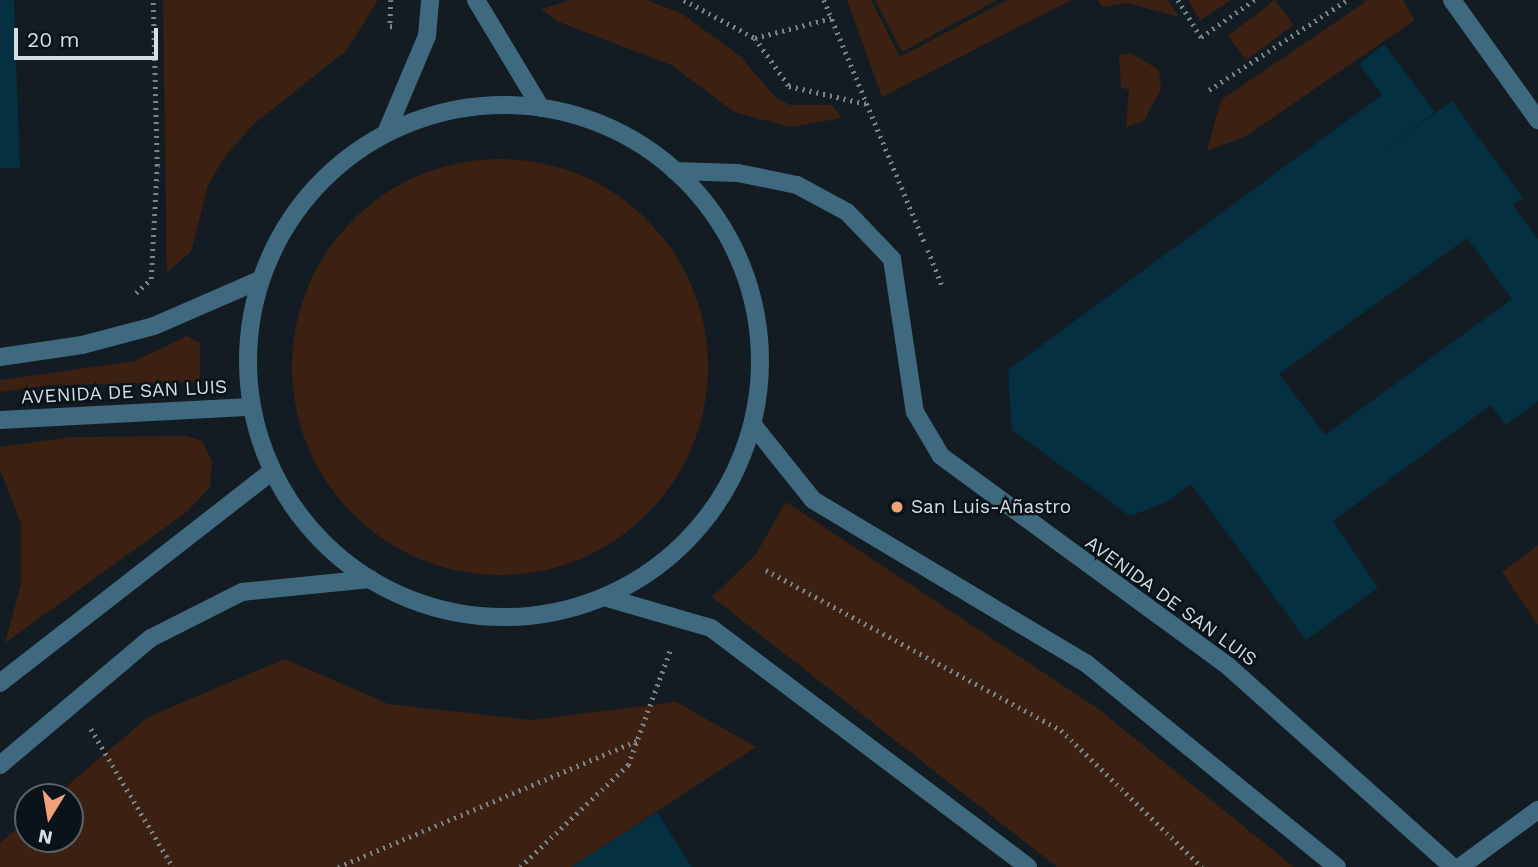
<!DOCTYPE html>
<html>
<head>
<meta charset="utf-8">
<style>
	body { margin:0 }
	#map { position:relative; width:1538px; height:867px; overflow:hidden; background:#121c22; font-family:"Work Sans",sans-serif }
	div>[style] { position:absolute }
	.green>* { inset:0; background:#3c2112; transform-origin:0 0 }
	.round { border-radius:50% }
	.building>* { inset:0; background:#043042 }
	.path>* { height:4.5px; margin-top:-2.25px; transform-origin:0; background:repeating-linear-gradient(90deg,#7b8489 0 2px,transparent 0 7px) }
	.minor>* { height:18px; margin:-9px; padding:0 9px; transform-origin:9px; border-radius:9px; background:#3f697f }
	.minor>.ring { margin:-9px; padding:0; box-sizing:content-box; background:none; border:18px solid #3f697f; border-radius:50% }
	.dots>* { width:19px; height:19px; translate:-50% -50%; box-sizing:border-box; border:4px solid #091319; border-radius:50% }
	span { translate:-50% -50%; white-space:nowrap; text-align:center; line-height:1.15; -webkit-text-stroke:5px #091319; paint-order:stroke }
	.street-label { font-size:19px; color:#d7dee2 }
	.poi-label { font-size:19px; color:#d7dee2 }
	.left { translate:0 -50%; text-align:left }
	.north { position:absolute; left:14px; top:783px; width:70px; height:70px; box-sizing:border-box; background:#091319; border:2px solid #5b6469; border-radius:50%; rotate:191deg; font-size:19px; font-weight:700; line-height:28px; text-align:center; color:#d7dee2 }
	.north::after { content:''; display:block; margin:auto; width:24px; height:32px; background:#f0a279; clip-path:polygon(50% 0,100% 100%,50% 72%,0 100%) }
	.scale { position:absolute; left:14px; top:28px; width:144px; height:32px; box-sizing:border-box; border:4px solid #d7dee2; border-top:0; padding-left:9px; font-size:21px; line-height:24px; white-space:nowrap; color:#d7dee2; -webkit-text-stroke:5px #091319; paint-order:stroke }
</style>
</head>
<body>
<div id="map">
	<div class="green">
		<div style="clip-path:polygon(163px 0,378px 0,347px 50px,255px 123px,225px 156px,208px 185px,191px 252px,167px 272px)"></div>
		<div style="clip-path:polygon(571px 0,646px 0,681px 13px,741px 57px,776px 98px,790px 105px,832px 105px,842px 118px,790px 127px,734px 112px,671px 65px,559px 22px,541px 9px)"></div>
		<div style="clip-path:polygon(847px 0,871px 0,900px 57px,1007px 0,1071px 0,882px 97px)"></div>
		<div style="clip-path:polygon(875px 0,997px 0,902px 52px)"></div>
		<div style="clip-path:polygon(1098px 0,1168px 0,1179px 17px,1127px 3px,1103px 7px)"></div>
		<div style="clip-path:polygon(1188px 0,1231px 0,1200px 21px)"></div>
		<div style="left:1275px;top:0;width:31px;height:59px;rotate:53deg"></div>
		<div style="clip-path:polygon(1368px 0,1403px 0,1415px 20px,1246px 136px,1207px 151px,1221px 100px)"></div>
		<div style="clip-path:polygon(1131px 53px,1159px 70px,1161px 89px,1144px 121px,1126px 127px,1129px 90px,1121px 87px,1119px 55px)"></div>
		<div class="round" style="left:292px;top:159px;width:416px;height:416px"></div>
		<div style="clip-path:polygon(187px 336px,200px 343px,200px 382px,51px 385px,0 392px,0 380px,135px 361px)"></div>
		<div style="clip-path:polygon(187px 436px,202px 441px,212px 461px,210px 487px,188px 511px,5px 643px,21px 585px,21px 524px,0 469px,0 447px,73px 437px)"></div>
		<div style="clip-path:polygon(786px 502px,1097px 708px,1294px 867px,1057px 867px,712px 597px,756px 554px)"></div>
		<div style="clip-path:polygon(1538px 545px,1538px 625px,1502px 572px)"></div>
		<div style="clip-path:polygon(285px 659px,388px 704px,531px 720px,676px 702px,756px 747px,571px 867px,0 867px,0 843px,28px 819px,28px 839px,70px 839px,70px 797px,54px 797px,148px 717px)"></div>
	</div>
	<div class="building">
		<div style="clip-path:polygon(0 0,14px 0,20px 168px,0 168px)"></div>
		<div style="clip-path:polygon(evenodd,1384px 44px,1435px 112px,1373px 158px,1452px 101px,1523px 198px,1513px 205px,1538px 239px,1538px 401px,1506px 425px,1491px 405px,1333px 521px,1378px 588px,1306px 640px,1191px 484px,1167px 502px,1130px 516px,1012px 430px,1008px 370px,1382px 95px,1359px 64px,1384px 44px,1467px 238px,1512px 299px,1325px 435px,1279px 374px,1467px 238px)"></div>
		<div style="clip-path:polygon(657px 812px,692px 867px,571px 867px)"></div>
	</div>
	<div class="path">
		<div style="left:391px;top:0;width:26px;rotate:92deg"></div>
		<div style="left:390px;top:26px;width:6px;rotate:9deg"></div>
		<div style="left:684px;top:0;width:81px;rotate:28.2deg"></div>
		<div style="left:755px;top:38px;width:59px;rotate:54.7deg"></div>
		<div style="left:789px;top:86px;width:80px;rotate:13deg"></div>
		<div style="left:824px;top:0;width:262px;rotate:67.5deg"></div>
		<div style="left:1178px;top:0;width:44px;rotate:58.1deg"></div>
		<div style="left:1201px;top:37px;width:65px;rotate:-34.9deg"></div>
		<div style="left:755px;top:38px;width:80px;rotate:-14.6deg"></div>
		<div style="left:1209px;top:90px;width:165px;rotate:-33.1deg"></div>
		<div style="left:928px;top:250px;width:41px;rotate:68.5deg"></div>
		<div style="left:136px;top:293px;width:21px;rotate:-43deg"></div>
		<div style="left:151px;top:279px;width:113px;rotate:-87deg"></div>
		<div style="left:157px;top:166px;width:166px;rotate:-91.4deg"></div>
		<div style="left:766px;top:570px;width:336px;rotate:28.5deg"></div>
		<div style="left:1061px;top:730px;width:197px;rotate:44.2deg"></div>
		<div style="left:91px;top:729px;width:161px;rotate:59.3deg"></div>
		<div style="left:338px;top:867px;width:324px;rotate:-22.9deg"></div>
		<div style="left:520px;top:867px;width:149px;rotate:-43.4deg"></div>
		<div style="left:628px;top:765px;width:122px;rotate:-69.9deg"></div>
	</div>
	<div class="minor">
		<div style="left:476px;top:0;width:126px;rotate:59deg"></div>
		<div style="left:1452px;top:0;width:148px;rotate:54.4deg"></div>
		<div class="ring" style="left:248px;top:105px;width:494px;height:494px"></div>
		<div style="left:386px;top:133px;width:105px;rotate:-67.1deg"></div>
		<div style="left:427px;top:36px;width:36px;rotate:-85deg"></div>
		<div style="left:675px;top:171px;width:63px;rotate:1.8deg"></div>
		<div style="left:738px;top:173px;width:60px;rotate:11.5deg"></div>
		<div style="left:797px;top:185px;width:57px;rotate:28.4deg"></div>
		<div style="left:847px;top:212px;width:65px;rotate:46.2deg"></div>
		<div style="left:892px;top:259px;width:155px;rotate:81.5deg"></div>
		<div style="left:915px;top:412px;width:51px;rotate:59.4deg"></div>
		<div style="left:941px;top:456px;width:357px;rotate:36.2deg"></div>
		<div style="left:1229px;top:667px;width:300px;rotate:41.8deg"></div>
		<div style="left:0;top:357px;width:83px;rotate:-8.3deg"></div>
		<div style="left:82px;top:345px;width:74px;rotate:-14.8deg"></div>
		<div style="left:154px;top:326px;width:116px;rotate:-23.5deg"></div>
		<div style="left:0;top:420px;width:251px;rotate:-3deg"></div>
		<div style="left:753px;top:425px;width:96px;rotate:51.3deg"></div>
		<div style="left:813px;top:500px;width:319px;rotate:30.9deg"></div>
		<div style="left:1087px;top:664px;width:322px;rotate:39.1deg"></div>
		<div style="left:604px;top:597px;width:111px;rotate:16.2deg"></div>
		<div style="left:711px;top:628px;width:397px;rotate:37deg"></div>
		<div style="left:0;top:683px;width:345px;rotate:-37.9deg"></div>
		<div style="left:0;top:765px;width:197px;rotate:-40.1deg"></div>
		<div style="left:151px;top:638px;width:102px;rotate:-26.8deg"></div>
		<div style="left:242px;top:592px;width:129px;rotate:-5.8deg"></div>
		<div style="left:1460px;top:867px;width:97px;rotate:-36.2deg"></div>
	</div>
	<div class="dots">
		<div style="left:897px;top:507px;background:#f0a279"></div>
	</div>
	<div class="street-label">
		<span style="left:124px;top:392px;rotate:-3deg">AVENIDA DE SAN LUIS</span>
		<span style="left:1171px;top:601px;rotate:36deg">AVENIDA DE SAN LUIS</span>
	</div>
	<div class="poi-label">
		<span class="left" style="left:911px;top:507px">San Luis-Añastro</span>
	</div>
	<div class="north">N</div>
	<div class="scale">20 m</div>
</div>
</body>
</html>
